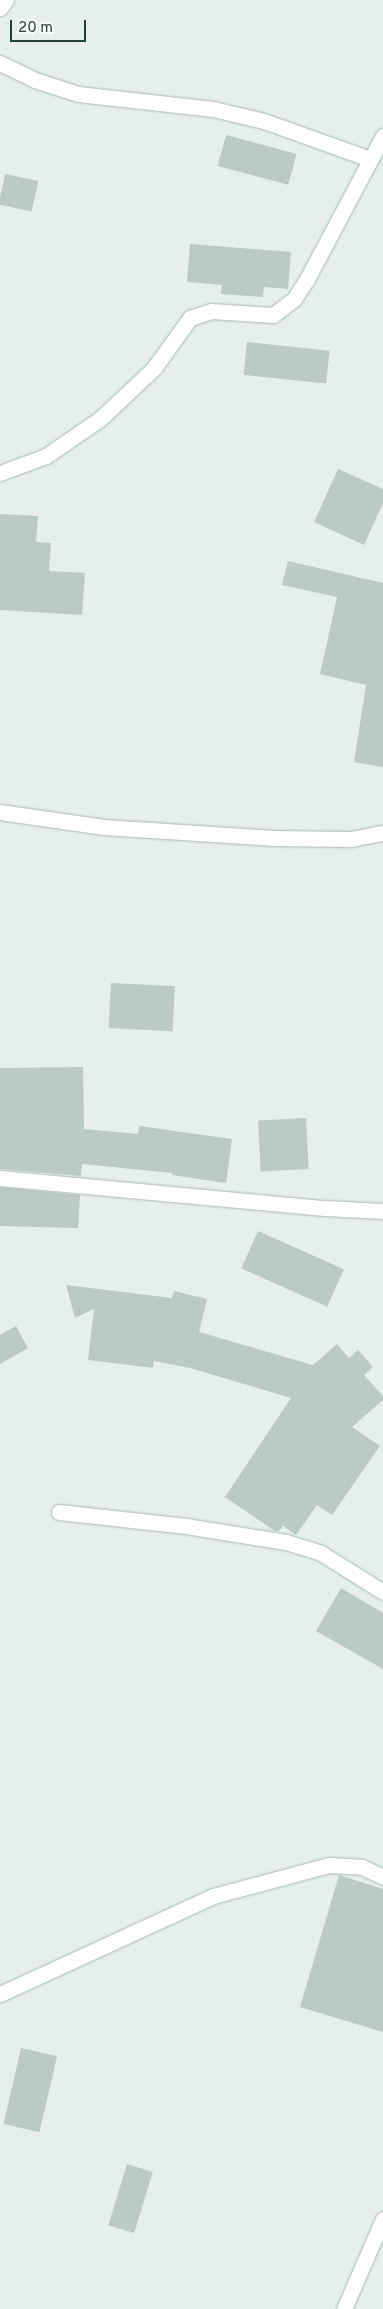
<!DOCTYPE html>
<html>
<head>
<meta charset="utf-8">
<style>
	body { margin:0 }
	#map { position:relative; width:383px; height:2309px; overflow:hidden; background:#e6efeb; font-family:Overpass,sans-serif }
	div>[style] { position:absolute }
	.building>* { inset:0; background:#bbcac4; transform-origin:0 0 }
	.roads { filter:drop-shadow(0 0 1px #a8b8b2) drop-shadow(0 0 1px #a8b8b2) }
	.street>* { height:15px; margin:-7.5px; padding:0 7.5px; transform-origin:7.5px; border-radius:7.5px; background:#fff }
	.secondary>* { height:15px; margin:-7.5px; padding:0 7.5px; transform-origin:7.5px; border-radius:7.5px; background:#fff }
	span { translate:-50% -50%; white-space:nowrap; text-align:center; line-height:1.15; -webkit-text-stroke:4px #f7fbf9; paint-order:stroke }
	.scale { position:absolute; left:10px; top:20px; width:76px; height:22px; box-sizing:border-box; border:2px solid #24423a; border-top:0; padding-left:6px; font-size:15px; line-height:18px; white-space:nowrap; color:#24423a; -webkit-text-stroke:4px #f7fbf9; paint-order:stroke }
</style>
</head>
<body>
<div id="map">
	<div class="building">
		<div style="left:226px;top:135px;width:73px;height:32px;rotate:15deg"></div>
		<div style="left:5px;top:174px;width:34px;height:31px;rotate:12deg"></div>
		<div style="clip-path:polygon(190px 244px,291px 252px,288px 289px,264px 287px,263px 297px,221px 294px,222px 285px,187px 282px)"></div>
		<div style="left:247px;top:342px;width:83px;height:33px;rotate:6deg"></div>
		<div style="clip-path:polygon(338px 469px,383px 489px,383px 503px,364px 545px,314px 522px)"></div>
		<div style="clip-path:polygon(0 514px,38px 516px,36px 542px,51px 543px,49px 571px,85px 573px,82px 615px,0 610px)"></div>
		<div style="clip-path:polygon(288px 561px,383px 583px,383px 767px,354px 762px,366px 685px,320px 674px,337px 597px,282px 585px)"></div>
		<div style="left:111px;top:983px;width:64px;height:45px;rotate:3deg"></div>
		<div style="clip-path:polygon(83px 1067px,84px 1129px,138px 1134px,139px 1126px,232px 1139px,226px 1183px,172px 1175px,172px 1173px,82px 1164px,81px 1176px,0 1169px,0 1068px)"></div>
		<div style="left:306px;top:1118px;width:51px;height:48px;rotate:87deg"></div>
		<div style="clip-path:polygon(0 1187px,80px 1195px,78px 1228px,0 1226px)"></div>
		<div style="left:258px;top:1231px;width:94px;height:41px;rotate:24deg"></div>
		<div style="clip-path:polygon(66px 1285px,172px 1298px,174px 1291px,207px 1299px,199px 1332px,313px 1365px,337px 1344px,349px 1358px,358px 1350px,373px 1367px,364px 1375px,383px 1396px,383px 1400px,352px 1427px,380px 1446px,332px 1515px,317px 1505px,296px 1535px,283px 1526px,279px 1531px,275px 1531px,225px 1497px,291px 1398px,190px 1368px,154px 1361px,153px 1368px,88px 1360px,94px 1309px,75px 1318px)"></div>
		<div style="clip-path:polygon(16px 1326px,28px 1348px,0 1364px,0 1335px)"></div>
		<div style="clip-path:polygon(341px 1588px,383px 1613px,383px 1669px,316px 1631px)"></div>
		<div style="clip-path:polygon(339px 1875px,383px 1889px,383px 2032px,300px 2007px)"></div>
		<div style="left:21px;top:2048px;width:37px;height:78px;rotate:13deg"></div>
		<div style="left:127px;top:2164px;width:27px;height:64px;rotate:17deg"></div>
	</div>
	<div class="roads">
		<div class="street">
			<div style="left:0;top:8px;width:10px;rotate:-53deg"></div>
			<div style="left:0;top:63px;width:39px;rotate:26deg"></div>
			<div style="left:35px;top:80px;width:45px;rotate:18deg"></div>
			<div style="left:78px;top:94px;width:136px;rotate:6.3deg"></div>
			<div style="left:213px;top:109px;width:52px;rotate:13.2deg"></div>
			<div style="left:264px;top:121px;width:113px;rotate:19.7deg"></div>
			<div style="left:0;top:473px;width:49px;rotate:-20.3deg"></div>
			<div style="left:46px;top:456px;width:67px;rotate:-34.6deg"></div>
			<div style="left:101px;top:418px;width:73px;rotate:-43.3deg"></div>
			<div style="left:154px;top:368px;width:62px;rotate:-54.2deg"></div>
			<div style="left:190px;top:318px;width:22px;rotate:-18deg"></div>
			<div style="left:211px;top:311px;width:62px;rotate:3.7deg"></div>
			<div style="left:273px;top:315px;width:26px;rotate:-37deg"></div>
			<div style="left:294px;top:299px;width:24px;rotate:-57deg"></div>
			<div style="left:307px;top:279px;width:162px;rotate:-62deg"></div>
			<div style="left:0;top:812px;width:105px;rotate:8.2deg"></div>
			<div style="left:104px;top:827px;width:171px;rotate:3.7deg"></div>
			<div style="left:275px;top:838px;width:76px;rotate:0.8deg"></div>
			<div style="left:351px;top:839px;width:33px;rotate:-11deg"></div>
			<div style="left:0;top:1178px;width:326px;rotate:5.3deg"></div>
			<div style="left:325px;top:1208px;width:58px;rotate:3deg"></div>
			<div style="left:59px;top:1512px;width:128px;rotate:6.3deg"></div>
			<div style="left:186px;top:1526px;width:101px;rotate:9.1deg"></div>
			<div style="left:286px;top:1542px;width:37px;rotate:17deg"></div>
			<div style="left:321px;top:1553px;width:73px;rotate:32.2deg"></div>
			<div style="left:0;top:1994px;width:234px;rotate:-24.7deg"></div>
			<div style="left:213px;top:1896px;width:120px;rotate:-15deg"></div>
			<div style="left:329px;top:1865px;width:33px;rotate:3deg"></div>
			<div style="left:362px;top:1867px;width:23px;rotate:25deg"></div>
		</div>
		<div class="secondary">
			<div style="left:344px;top:2309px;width:98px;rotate:-66.6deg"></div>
		</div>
	</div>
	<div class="scale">20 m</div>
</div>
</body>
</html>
